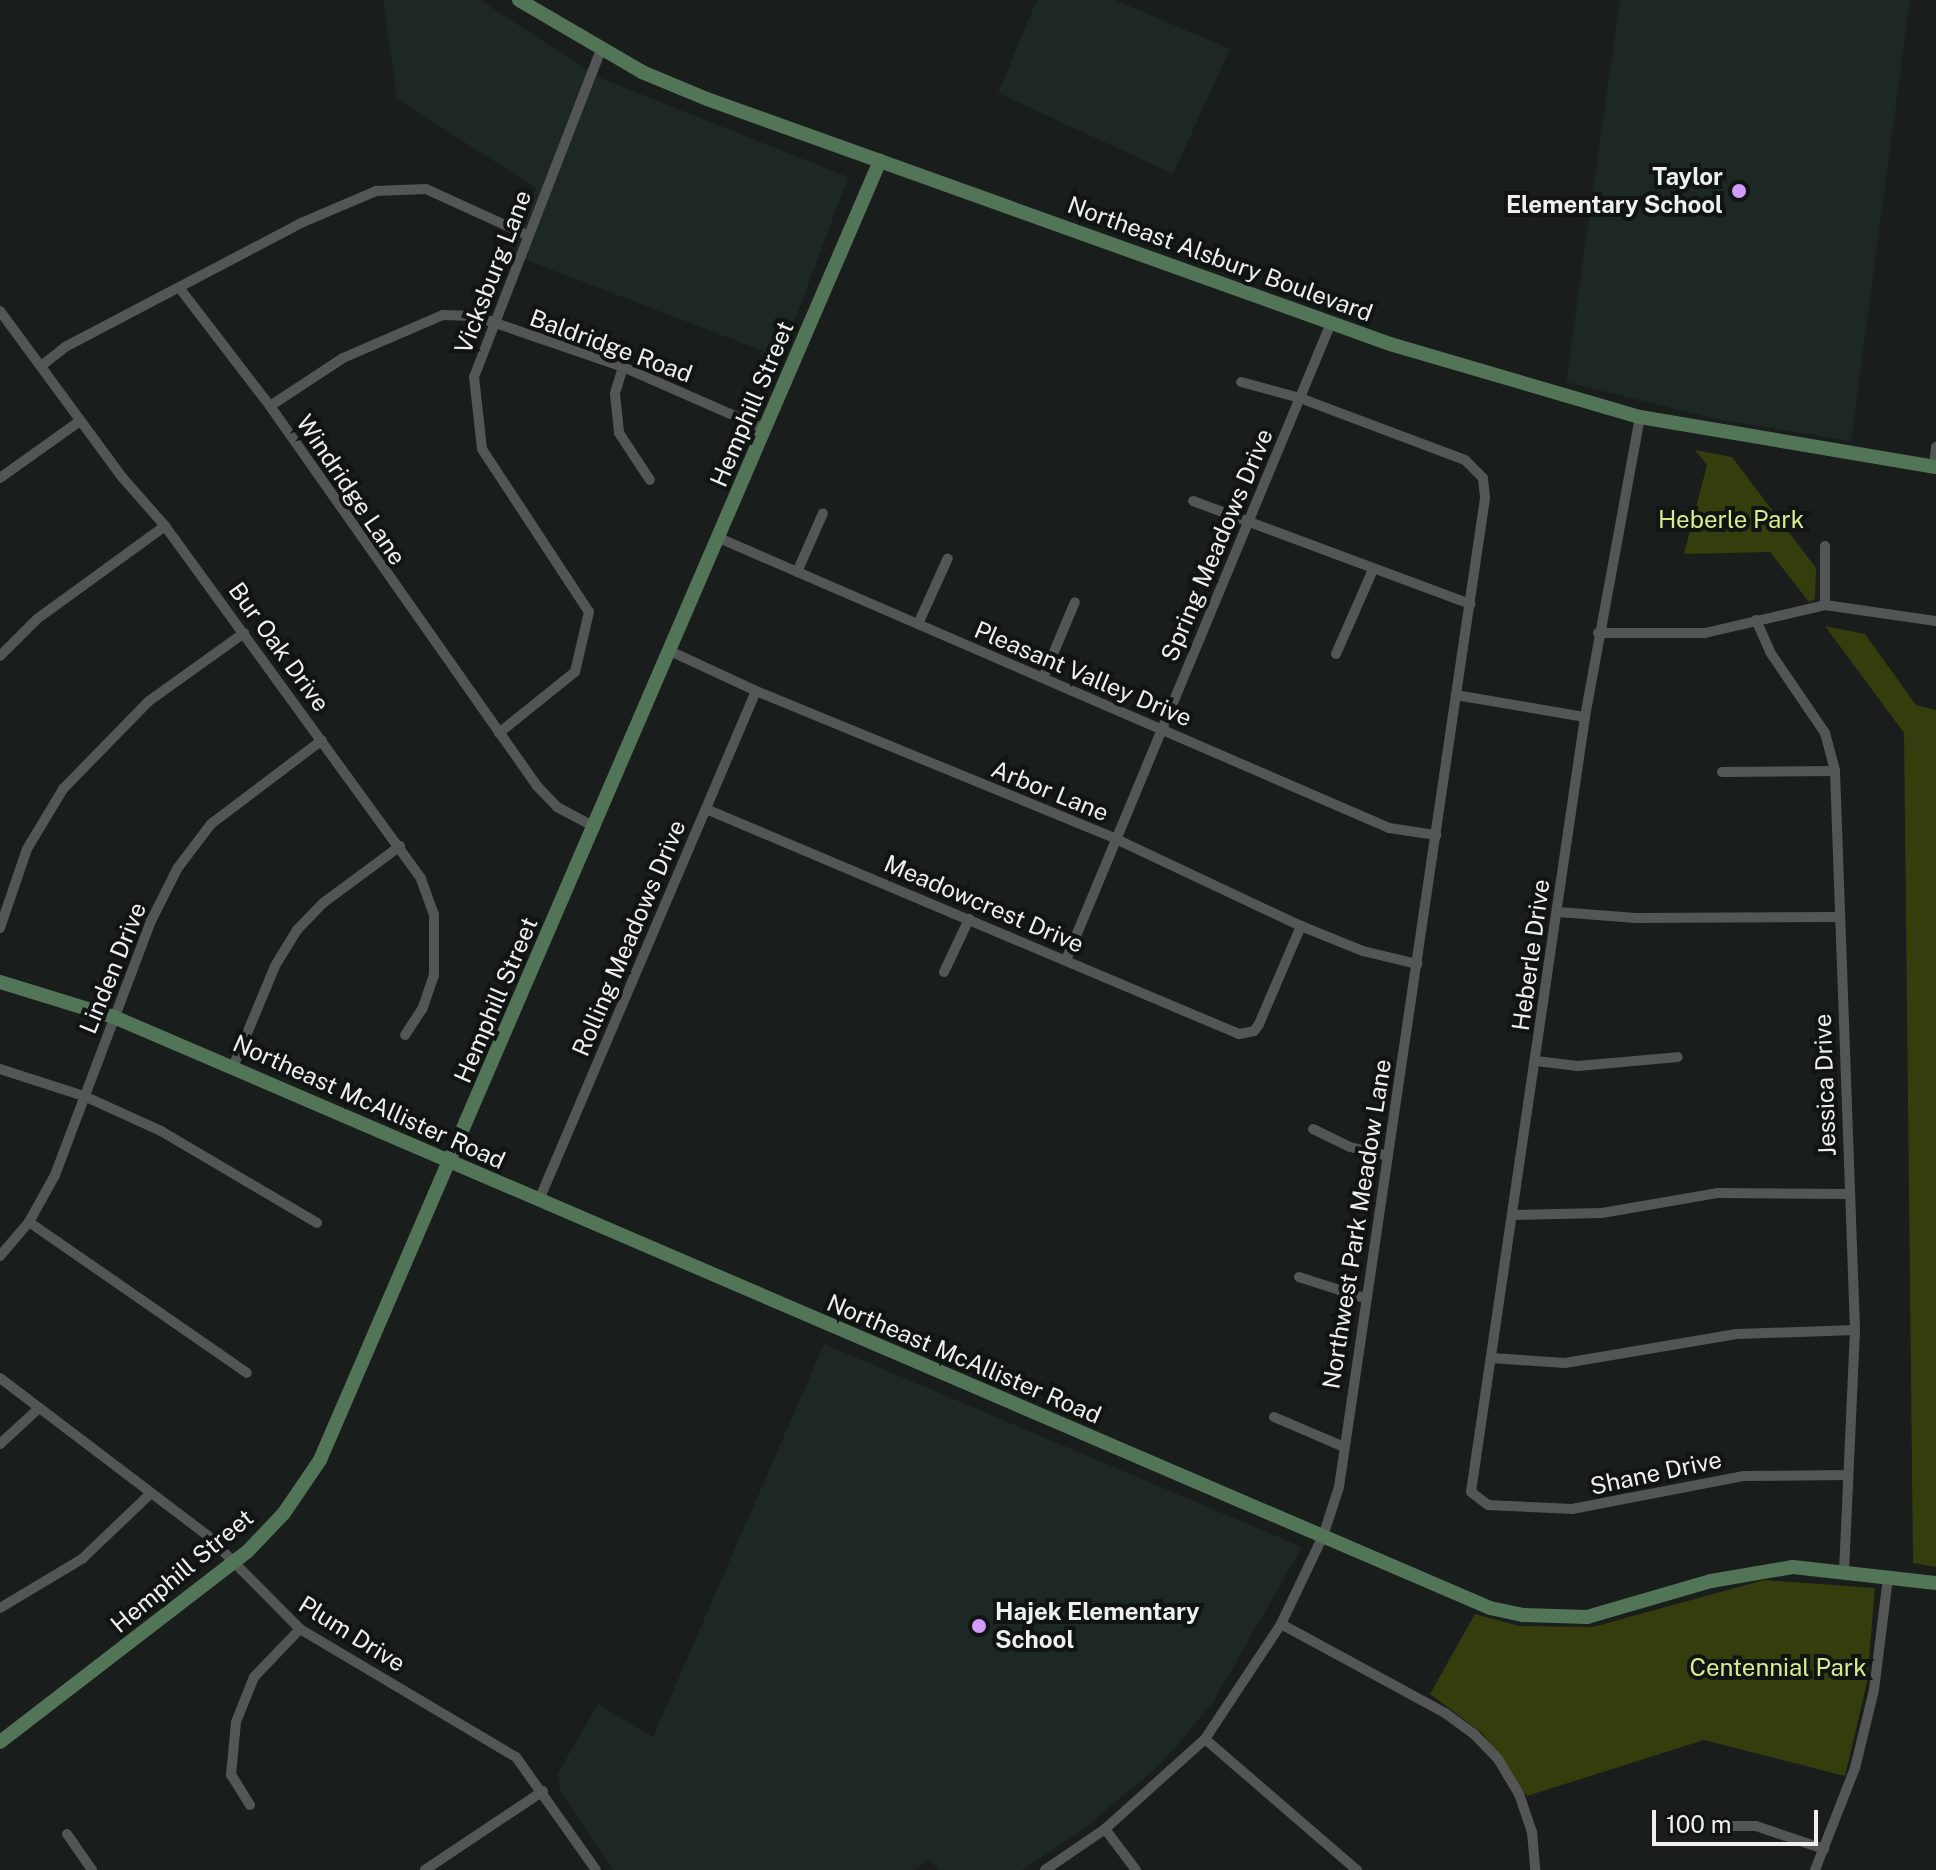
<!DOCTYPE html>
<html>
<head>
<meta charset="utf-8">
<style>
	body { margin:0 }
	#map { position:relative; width:1936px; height:1870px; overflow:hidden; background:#191d1c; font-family:"Public Sans",sans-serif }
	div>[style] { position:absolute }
	.built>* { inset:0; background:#1d2825 }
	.green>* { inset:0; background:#353d0d }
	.street>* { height:10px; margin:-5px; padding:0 5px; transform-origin:5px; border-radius:5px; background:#525755 }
	.secondary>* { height:14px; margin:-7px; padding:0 7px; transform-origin:7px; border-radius:7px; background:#527558 }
	.dots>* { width:22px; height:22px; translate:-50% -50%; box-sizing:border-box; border:4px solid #101413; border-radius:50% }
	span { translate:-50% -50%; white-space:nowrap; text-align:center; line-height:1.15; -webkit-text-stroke:8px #101413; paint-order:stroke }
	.poi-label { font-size:24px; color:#edf0ef; font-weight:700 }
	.right { translate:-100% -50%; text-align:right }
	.left { translate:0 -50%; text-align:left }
	.street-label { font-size:24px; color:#edf0ef }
	.park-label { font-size:24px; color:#d7ec91 }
	.scale { position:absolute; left:1652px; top:1810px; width:166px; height:36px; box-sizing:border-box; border:4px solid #edf0ef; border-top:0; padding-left:10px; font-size:24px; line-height:28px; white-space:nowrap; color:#edf0ef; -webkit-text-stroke:6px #101413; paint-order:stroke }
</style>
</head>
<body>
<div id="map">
	<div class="built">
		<div style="clip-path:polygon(383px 0,480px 0,600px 78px,848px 177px,781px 358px,508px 253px,536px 188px,397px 99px)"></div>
		<div style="clip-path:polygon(1037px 0,1115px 0,1230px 49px,1173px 174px,998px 93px)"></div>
		<div style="clip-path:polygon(1620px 0,1910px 0,1851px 441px,1716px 419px,1566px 382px)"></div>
		<div style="clip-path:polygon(824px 1344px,1302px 1547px,1212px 1704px,1161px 1764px,1080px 1832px,1022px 1870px,938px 1870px,930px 1860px,914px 1870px,613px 1870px,560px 1791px,558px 1773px,598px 1704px,653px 1737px)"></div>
	</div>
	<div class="green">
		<div style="clip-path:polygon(1695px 450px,1732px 457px,1816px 568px,1815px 599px,1809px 602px,1770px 552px,1684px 554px,1707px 465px)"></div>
		<div style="clip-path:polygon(1825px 626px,1865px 634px,1916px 705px,1936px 710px,1936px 1567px,1913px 1563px,1904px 733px)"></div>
		<div style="clip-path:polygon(1764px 1580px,1875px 1588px,1867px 1682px,1845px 1776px,1704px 1740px,1527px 1796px,1482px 1733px,1430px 1694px,1475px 1614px,1519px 1626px,1593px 1627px)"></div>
	</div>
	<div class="street">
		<div style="left:181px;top:290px;width:146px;rotate:52.5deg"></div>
		<div style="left:270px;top:406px;width:464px;rotate:54.9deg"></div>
		<div style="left:537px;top:786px;width:29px;rotate:46deg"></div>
		<div style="left:557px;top:807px;width:43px;rotate:27.8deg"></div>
		<div style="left:0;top:311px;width:206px;rotate:53.7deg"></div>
		<div style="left:122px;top:477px;width:65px;rotate:48.7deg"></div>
		<div style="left:165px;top:526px;width:436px;rotate:54deg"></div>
		<div style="left:421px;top:879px;width:38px;rotate:70deg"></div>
		<div style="left:434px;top:915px;width:60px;rotate:90deg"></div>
		<div style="left:434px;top:975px;width:36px;rotate:109deg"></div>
		<div style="left:422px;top:1009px;width:31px;rotate:123deg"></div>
		<div style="left:41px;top:366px;width:31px;rotate:-38deg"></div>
		<div style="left:65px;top:347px;width:267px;rotate:-27.7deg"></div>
		<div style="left:301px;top:223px;width:82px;rotate:-23.1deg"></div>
		<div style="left:376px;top:191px;width:50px;rotate:-2.3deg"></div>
		<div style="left:426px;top:189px;width:111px;rotate:24.5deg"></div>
		<div style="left:623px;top:367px;width:28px;rotate:107deg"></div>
		<div style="left:615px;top:394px;width:39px;rotate:84deg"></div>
		<div style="left:619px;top:433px;width:56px;rotate:56.6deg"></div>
		<div style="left:270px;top:406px;width:87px;rotate:-33.3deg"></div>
		<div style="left:343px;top:358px;width:109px;rotate:-23.3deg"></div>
		<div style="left:443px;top:315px;width:32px;rotate:2deg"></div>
		<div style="left:475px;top:316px;width:157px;rotate:19deg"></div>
		<div style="left:623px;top:367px;width:155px;rotate:23.6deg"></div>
		<div style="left:1640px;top:417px;width:305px;rotate:100.4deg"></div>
		<div style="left:1585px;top:717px;width:783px;rotate:98.37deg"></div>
		<div style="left:1471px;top:1492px;width:21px;rotate:37deg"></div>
		<div style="left:1488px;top:1505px;width:84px;rotate:2.7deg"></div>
		<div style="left:1572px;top:1509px;width:174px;rotate:-10.9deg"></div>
		<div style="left:1743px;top:1476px;width:105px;rotate:-0.5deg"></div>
		<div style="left:1934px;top:466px;width:19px;rotate:-84deg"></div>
		<div style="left:0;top:478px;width:98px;rotate:-35.5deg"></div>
		<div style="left:1193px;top:501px;width:296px;rotate:20.4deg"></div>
		<div style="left:719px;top:538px;width:730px;rotate:23.4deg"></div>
		<div style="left:1389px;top:828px;width:48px;rotate:8.5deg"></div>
		<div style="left:797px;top:572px;width:64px;rotate:-66.2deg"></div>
		<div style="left:1825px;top:605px;width:59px;rotate:-90deg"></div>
		<div style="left:1756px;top:620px;width:35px;rotate:66deg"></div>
		<div style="left:1770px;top:652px;width:98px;rotate:55.8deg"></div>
		<div style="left:1825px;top:733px;width:39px;rotate:75deg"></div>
		<div style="left:1835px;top:771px;width:559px;rotate:87.95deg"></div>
		<div style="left:1855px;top:1330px;width:241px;rotate:92.6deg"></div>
		<div style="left:918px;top:624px;width:72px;rotate:-65.6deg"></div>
		<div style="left:1598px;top:633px;width:107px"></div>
		<div style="left:1705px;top:633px;width:123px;rotate:-13.1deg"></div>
		<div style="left:1825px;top:605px;width:112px;rotate:8.2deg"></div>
		<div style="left:670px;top:651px;width:95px;rotate:24.9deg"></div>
		<div style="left:756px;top:691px;width:389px;rotate:22.3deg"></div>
		<div style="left:1116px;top:839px;width:204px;rotate:25.2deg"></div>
		<div style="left:1301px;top:926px;width:67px;rotate:22deg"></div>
		<div style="left:1363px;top:951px;width:56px;rotate:13.5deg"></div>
		<div style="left:1336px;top:654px;width:90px;rotate:-66.3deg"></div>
		<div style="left:0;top:656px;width:52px;rotate:-45deg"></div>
		<div style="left:37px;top:619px;width:158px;rotate:-36deg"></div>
		<div style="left:1043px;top:678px;width:82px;rotate:-67.2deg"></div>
		<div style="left:1456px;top:695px;width:131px;rotate:9.7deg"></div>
		<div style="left:499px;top:733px;width:97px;rotate:-38.8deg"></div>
		<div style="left:575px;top:672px;width:62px;rotate:-76.9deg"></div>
		<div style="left:589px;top:612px;width:195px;rotate:-123.3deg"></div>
		<div style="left:482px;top:449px;width:72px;rotate:-96.3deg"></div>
		<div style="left:474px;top:377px;width:351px;rotate:-68.8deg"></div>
		<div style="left:1722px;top:772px;width:113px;rotate:-0.5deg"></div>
		<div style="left:706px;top:809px;width:579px;rotate:22.89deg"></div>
		<div style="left:1239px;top:1034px;width:15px;rotate:-11deg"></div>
		<div style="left:1254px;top:1031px;width:9px;rotate:-54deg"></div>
		<div style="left:1259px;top:1024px;width:107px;rotate:-66.8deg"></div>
		<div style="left:1558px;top:912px;width:78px;rotate:4.4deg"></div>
		<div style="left:1636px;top:918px;width:204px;rotate:-0.3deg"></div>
		<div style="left:0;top:928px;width:83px;rotate:-71.1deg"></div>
		<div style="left:27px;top:849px;width:70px;rotate:-59deg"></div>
		<div style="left:63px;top:789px;width:123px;rotate:-45.7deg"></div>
		<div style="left:149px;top:701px;width:117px;rotate:-35.6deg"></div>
		<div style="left:1066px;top:960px;width:690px;rotate:-67.41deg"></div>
		<div style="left:944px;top:972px;width:59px;rotate:-64.7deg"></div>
		<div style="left:1536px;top:1061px;width:42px;rotate:6.8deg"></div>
		<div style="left:1578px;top:1066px;width:100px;rotate:-5.1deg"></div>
		<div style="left:233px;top:1067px;width:109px;rotate:-67.4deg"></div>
		<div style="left:275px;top:966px;width:42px;rotate:-58.6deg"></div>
		<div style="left:297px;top:930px;width:37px;rotate:-46deg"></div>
		<div style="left:323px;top:903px;width:96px;rotate:-36.5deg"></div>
		<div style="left:0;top:1069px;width:88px;rotate:17.8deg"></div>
		<div style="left:84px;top:1096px;width:85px;rotate:24.4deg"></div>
		<div style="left:161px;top:1131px;width:181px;rotate:30.5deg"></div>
		<div style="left:1313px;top:1129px;width:41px;rotate:25.9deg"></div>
		<div style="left:1350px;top:1147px;width:39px;rotate:13deg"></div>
		<div style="left:539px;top:1200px;width:553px;rotate:-66.91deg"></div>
		<div style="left:1513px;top:1215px;width:89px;rotate:-1.3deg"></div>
		<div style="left:1602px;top:1213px;width:118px;rotate:-9.8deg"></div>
		<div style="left:1718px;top:1193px;width:131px;rotate:0.4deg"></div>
		<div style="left:29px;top:1222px;width:265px;rotate:34.7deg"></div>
		<div style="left:0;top:1256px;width:45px;rotate:-49.5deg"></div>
		<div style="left:29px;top:1222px;width:54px;rotate:-61deg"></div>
		<div style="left:55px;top:1175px;width:272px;rotate:-69.3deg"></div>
		<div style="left:151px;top:921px;width:58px;rotate:-63.4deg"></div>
		<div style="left:177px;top:869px;width:56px;rotate:-52.9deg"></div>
		<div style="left:211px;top:824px;width:139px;rotate:-37.1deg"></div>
		<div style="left:1299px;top:1277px;width:71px;rotate:17.9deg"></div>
		<div style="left:1491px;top:1358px;width:74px;rotate:3.9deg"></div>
		<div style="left:1565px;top:1363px;width:174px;rotate:-9.6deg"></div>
		<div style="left:1737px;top:1334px;width:118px;rotate:-1.9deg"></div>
		<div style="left:0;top:1378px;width:261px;rotate:37.2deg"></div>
		<div style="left:208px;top:1536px;width:131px;rotate:45.3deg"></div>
		<div style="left:300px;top:1629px;width:251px;rotate:30.7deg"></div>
		<div style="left:516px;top:1757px;width:138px;rotate:54.7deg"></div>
		<div style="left:1274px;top:1417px;width:76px;rotate:23.2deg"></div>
		<div style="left:0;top:1444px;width:53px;rotate:-42.7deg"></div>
		<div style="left:0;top:1608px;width:96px;rotate:-30.9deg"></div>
		<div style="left:82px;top:1559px;width:95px;rotate:-43.7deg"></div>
		<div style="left:1281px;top:1624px;width:187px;rotate:28.5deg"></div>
		<div style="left:1445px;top:1713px;width:36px;rotate:36deg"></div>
		<div style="left:1474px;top:1734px;width:35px;rotate:46deg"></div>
		<div style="left:1498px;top:1759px;width:41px;rotate:59deg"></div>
		<div style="left:1519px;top:1794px;width:40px;rotate:71.1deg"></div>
		<div style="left:1532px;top:1832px;width:38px;rotate:85deg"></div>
		<div style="left:1205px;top:1739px;width:201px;rotate:40.8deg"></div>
		<div style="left:250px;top:1805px;width:36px;rotate:-122deg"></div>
		<div style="left:231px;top:1775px;width:53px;rotate:-84.6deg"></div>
		<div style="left:236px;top:1722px;width:48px;rotate:-68.2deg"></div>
		<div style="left:254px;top:1677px;width:66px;rotate:-46.2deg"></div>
		<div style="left:1724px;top:1826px;width:32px"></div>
		<div style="left:1756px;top:1826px;width:72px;rotate:18.7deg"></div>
		<div style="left:1105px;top:1829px;width:51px;rotate:52.9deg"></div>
		<div style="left:67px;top:1834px;width:44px;rotate:55.2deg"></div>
		<div style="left:425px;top:1870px;width:142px;rotate:-33.8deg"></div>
		<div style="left:1045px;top:1870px;width:73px;rotate:-34.3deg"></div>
		<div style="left:1105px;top:1829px;width:135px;rotate:-42deg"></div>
		<div style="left:1205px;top:1739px;width:138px;rotate:-56.5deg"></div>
		<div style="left:1281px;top:1624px;width:98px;rotate:-64.5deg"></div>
		<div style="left:1323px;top:1536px;width:52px;rotate:-71.9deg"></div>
		<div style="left:1339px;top:1487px;width:1000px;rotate:-81.6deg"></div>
		<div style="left:1485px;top:498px;width:20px;rotate:-96deg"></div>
		<div style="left:1483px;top:478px;width:25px;rotate:-135deg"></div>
		<div style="left:1465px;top:460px;width:176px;rotate:-159.4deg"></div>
		<div style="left:1300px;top:398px;width:61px;rotate:-164.8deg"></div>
		<div style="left:1815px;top:1870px;width:110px;rotate:-68.6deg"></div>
		<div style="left:1855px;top:1768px;width:80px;rotate:-76.3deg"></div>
		<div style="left:1874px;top:1690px;width:113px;rotate:-82.9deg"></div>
	</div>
	<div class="secondary">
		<div style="left:519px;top:0;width:143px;rotate:30.3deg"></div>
		<div style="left:642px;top:72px;width:70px;rotate:22.6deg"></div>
		<div style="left:707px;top:99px;width:726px;rotate:19.73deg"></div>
		<div style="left:1390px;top:344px;width:260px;rotate:16.3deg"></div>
		<div style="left:1640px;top:417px;width:300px;rotate:9.6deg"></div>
		<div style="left:0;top:982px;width:119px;rotate:17.1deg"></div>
		<div style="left:114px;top:1017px;width:1498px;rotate:23.24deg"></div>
		<div style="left:1490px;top:1608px;width:33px;rotate:12deg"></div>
		<div style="left:1522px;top:1615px;width:65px;rotate:1.8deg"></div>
		<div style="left:1587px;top:1617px;width:129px;rotate:-16.2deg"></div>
		<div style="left:1711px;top:1581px;width:83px;rotate:-9.7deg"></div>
		<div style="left:1793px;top:1567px;width:144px;rotate:6.4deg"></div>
		<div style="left:0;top:1742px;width:312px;rotate:-37.6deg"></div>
		<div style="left:247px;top:1552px;width:54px;rotate:-46.5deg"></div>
		<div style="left:284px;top:1513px;width:64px;rotate:-55.8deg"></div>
		<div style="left:320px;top:1460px;width:1415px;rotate:-66.68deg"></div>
	</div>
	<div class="dots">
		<div style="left:1739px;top:191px;background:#d29cfd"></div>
		<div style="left:979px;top:1626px;background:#d29cfd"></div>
	</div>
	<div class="poi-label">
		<span class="right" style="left:1723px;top:191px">Taylor<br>Elementary School</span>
		<span class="left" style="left:995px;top:1626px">Hajek Elementary<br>School</span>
	</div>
	<div class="street-label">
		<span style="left:1220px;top:259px;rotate:20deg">Northeast Alsbury Boulevard</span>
		<span style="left:493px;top:272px;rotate:-69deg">Vicksburg Lane</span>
		<span style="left:611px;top:346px;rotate:20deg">Baldridge Road</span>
		<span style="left:752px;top:404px;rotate:-67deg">Hemphill Street</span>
		<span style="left:351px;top:490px;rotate:56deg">Windridge Lane</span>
		<span style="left:1217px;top:545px;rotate:-67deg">Spring Meadows Drive</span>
		<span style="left:279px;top:647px;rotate:54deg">Bur Oak Drive</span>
		<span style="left:1083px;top:674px;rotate:23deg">Pleasant Valley Drive</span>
		<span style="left:1050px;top:791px;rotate:22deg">Arbor Lane</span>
		<span style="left:984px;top:904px;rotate:23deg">Meadowcrest Drive</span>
		<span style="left:629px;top:938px;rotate:-67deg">Rolling Meadows Drive</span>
		<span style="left:1531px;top:955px;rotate:-82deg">Heberle Drive</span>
		<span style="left:113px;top:968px;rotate:-68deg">Linden Drive</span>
		<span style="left:496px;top:1000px;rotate:-67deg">Hemphill Street</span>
		<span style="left:1825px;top:1085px;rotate:-92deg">Jessica Drive</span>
		<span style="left:369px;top:1102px;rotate:24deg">Northeast McAllister Road</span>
		<span style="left:1357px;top:1224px;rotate:-81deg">Northwest Park Meadow Lane</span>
		<span style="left:964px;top:1359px;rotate:23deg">Northeast McAllister Road</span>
		<span style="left:1656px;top:1473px;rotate:-12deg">Shane Drive</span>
		<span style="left:182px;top:1571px;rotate:-40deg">Hemphill Street</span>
		<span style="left:352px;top:1634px;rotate:32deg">Plum Drive</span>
	</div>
	<div class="park-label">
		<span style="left:1731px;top:520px">Heberle Park</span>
		<span style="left:1778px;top:1668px">Centennial Park</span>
	</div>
	<div class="scale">100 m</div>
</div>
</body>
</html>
